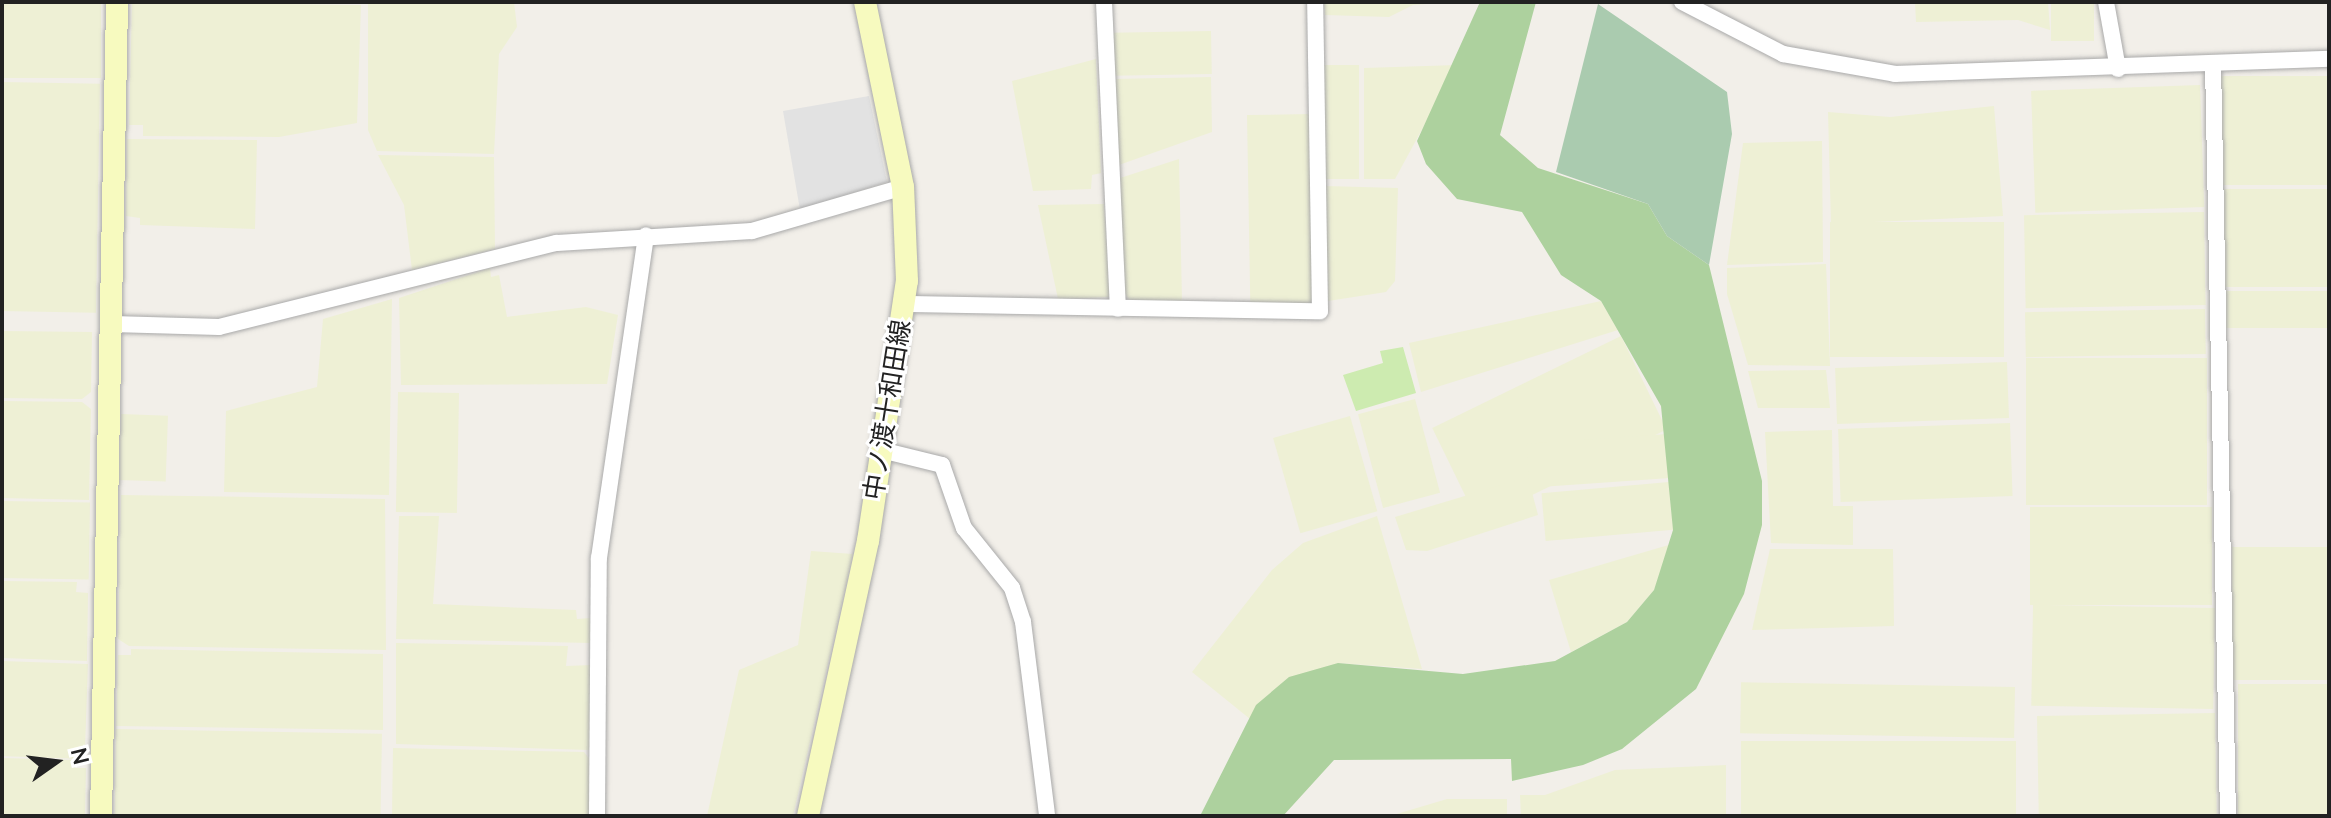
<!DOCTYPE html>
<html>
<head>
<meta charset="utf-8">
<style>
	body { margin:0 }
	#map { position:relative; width:2331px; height:818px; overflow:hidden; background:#f2efe9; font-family:"Nunito Sans","Noto Sans JP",sans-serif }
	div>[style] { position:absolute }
	.farmland>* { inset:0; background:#eef0d5; transform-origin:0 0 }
	.grass>* { inset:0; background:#cdebb0 }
	.forest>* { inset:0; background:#add19e }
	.cemetery>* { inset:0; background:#aacbaf }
	.parking>* { inset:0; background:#e2e2e2 }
	.roads { filter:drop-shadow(0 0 2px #a9a9a9) drop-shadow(0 0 2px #a9a9a9) }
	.street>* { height:16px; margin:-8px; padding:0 8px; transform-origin:8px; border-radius:8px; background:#fff }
	.secondary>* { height:22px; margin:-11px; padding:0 11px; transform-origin:11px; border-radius:11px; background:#f7fabf }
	span { translate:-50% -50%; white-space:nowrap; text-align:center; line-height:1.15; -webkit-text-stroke:6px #fff; paint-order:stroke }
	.street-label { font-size:26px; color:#222 }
	.frame { position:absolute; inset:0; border:4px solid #222; pointer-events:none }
	.north { position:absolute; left:16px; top:722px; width:80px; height:80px; -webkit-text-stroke:6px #fff; paint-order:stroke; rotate:76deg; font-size:22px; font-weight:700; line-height:32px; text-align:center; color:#222 }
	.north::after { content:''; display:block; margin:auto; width:28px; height:36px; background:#222; clip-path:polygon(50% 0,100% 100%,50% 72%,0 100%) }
</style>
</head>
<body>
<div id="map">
	<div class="farmland">
		<div style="left:2px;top:2px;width:99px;height:76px"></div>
		<div style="clip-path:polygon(132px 2px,361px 5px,357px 123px,279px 137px,143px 136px,143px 125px,129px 125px)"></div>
		<div style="clip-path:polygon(514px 2px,517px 27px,499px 54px,494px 154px,377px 151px,368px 130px,368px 3px)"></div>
		<div style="clip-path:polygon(1324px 2px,1453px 2px,1413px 5px,1389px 17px,1325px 15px)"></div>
		<div style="clip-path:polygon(1915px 2px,2048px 2px,2050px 30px,2018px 20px,1916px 22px)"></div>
		<div style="left:2051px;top:2px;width:43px;height:39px"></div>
		<div style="left:1211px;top:31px;width:43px;height:99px;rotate:89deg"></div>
		<div style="clip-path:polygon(1096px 59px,1101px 173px,1092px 175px,1091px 189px,1033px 191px,1012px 81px)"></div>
		<div style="left:1324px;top:65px;width:35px;height:114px"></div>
		<div style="clip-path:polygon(1457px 65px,1395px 179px,1364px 179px,1364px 68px)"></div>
		<div style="left:2329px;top:76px;width:109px;height:108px;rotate:90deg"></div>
		<div style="clip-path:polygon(1211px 77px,1212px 132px,1116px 166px,1113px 79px)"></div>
		<div style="left:2px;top:82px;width:98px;height:229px;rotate:1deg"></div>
		<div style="left:2200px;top:85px;width:122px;height:169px;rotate:88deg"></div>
		<div style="clip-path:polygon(1994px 106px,2003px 216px,1831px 224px,1828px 112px,1890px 117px)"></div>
		<div style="left:1311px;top:114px;width:189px;height:64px;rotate:89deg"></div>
		<div style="clip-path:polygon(127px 139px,257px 140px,255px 229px,140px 225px,140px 218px,126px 216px)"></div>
		<div style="clip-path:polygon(1822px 141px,1823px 262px,1727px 265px,1743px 143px)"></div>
		<div style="clip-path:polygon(378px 155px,494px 157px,495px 249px,412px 270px,404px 205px)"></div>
		<div style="clip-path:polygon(1179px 159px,1182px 301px,1131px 302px,1122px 290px,1117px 179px)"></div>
		<div style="clip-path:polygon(1325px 186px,1398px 188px,1395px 281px,1386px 292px,1328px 301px)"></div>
		<div style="left:2329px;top:189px;width:98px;height:105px;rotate:90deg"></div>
		<div style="clip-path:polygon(1104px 204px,1110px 297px,1058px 299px,1038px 205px)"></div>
		<div style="left:2204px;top:212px;width:93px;height:180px;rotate:89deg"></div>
		<div style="left:2004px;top:222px;width:135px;height:174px;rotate:90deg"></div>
		<div style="clip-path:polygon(1826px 264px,1830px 366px,1748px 365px,1727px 294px,1727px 268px)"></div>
		<div style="clip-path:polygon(490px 268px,491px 277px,499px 275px,507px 317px,586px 307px,618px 315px,607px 384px,401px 385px,399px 298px)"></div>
		<div style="left:2329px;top:291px;width:37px;height:104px;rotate:90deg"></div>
		<div style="clip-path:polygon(392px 299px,389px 495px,224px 492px,226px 411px,317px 387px,323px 319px)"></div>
		<div style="clip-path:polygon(1601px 301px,1618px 330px,1421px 392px,1409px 343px)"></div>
		<div style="left:2205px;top:309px;width:45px;height:180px;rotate:89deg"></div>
		<div style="clip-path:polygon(2px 331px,92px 332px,91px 392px,82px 399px,2px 398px)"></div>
		<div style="left:1621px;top:336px;width:104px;height:210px;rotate:64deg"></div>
		<div style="left:2026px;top:358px;width:181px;height:147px"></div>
		<div style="left:2007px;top:362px;width:56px;height:172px;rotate:88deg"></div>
		<div style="clip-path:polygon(1826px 370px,1830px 408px,1758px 408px,1748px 371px)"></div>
		<div style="left:459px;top:393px;width:120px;height:61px;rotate:91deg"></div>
		<div style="left:1415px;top:399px;width:97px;height:59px;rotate:75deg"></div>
		<div style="clip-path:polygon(2px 401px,82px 402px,91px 409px,89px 500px,2px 498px)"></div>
		<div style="left:121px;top:414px;width:47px;height:66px;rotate:2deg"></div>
		<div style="left:1350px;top:416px;width:99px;height:80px;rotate:74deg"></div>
		<div style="left:2010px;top:423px;width:73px;height:172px;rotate:88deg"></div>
		<div style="clip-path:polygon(1832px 430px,1833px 506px,1853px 506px,1853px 545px,1771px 543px,1765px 432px)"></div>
		<div style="left:1667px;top:434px;width:44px;height:141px;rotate:86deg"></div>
		<div style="clip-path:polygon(1528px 477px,1538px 515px,1427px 551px,1406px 550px,1395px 517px)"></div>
		<div style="left:1669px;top:482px;width:48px;height:128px;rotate:85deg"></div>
		<div style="clip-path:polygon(121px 495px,385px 499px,386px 650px,129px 646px,118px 639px)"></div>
		<div style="left:2px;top:501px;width:88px;height:77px;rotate:1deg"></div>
		<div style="left:2212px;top:507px;width:98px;height:182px;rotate:90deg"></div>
		<div style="clip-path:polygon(399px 516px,439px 516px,433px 604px,576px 610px,577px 619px,591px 618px,592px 643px,396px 639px)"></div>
		<div style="clip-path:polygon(1377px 516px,1422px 669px,1338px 663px,1257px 705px,1250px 719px,1192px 672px,1272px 570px,1303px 543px)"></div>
		<div style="clip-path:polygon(1672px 544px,1654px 590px,1627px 622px,1571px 652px,1549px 580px)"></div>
		<div style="left:2329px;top:547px;width:133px;height:97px;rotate:90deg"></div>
		<div style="clip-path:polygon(1770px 549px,1893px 549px,1894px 626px,1752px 630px)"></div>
		<div style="clip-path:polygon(811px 551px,853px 554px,793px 816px,707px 816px,739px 670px,798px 645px)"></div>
		<div style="clip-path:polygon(2px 581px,77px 582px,76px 592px,88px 593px,87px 661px,2px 658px)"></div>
		<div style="left:2215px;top:608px;width:101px;height:182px;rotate:91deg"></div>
		<div style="clip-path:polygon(396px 643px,568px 646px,566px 666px,592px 665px,590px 750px,396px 744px)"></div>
		<div style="clip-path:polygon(131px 649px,383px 654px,383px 730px,116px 726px,118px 655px,131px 655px)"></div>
		<div style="left:2px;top:661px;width:86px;height:95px;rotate:2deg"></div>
		<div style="left:2238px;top:684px;width:91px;height:132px"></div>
		<div style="left:2015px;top:687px;width:51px;height:274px;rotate:91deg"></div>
		<div style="left:2215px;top:713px;width:103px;height:178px;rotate:89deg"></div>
		<div style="left:116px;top:729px;width:266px;height:87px;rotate:1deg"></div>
		<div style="left:2016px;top:741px;width:75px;height:275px;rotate:90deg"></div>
		<div style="clip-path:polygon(393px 748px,584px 752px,591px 761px,589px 816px,392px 816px)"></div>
		<div style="clip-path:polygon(2px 758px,77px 760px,76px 768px,86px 768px,85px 816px,2px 816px)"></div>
		<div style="clip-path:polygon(1726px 765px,1726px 816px,1521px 816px,1520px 795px,1545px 795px,1615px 770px)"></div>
		<div style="clip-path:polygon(1447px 799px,1507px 799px,1507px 816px,1390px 816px)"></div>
	</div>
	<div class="grass">
		<div style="clip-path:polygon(1403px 347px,1416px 393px,1356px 411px,1343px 375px,1383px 363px,1380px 351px)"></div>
	</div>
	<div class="forest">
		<div style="clip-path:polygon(1480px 2px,1536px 2px,1500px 135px,1538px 168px,1648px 204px,1667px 236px,1709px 265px,1762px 481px,1762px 525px,1744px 594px,1696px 689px,1622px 749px,1583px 765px,1512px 781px,1511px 759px,1334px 760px,1283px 816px,1200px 816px,1256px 705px,1289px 677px,1338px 663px,1463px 674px,1555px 661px,1627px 622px,1654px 590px,1673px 530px,1661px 406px,1601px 301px,1561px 275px,1522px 212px,1457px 199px,1426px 164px,1417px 141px)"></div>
	</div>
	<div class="cemetery">
		<div style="clip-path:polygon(1598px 4px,1727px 92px,1732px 134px,1709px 265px,1667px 236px,1648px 204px,1556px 172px)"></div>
	</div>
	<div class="parking">
		<div style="clip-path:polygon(869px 96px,887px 182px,800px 210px,783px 111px)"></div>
	</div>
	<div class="roads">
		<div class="street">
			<div style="left:1104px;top:2px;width:307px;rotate:87.4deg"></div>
			<div style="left:1682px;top:2px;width:114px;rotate:27.2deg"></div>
			<div style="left:1783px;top:54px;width:114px;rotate:10.1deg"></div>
			<div style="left:1895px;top:74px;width:434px;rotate:-2deg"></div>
			<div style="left:2106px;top:2px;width:68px;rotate:79.8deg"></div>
			<div style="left:2213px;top:63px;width:753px;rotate:88.86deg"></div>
			<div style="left:904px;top:304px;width:416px;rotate:1deg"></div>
			<div style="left:1320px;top:311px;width:309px;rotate:-90.9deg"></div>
			<div style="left:112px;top:324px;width:107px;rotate:1.6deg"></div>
			<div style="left:219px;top:327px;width:348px;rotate:-14deg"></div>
			<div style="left:557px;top:243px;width:195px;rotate:-3.5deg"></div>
			<div style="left:752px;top:231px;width:157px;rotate:-16.2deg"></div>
			<div style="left:881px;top:450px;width:63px;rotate:13.8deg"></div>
			<div style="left:942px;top:465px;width:67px;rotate:70.8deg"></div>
			<div style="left:964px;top:528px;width:77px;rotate:51.3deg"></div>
			<div style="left:1012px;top:588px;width:36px;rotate:72deg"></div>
			<div style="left:1023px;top:622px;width:195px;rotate:82.9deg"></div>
			<div style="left:597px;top:816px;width:258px;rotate:-89.6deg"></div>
			<div style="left:599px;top:558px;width:326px;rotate:-81.7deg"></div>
		</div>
		<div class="secondary">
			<div style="left:101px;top:816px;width:814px;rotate:-88.87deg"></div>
			<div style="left:808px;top:816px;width:281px;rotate:-77.7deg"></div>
			<div style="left:868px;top:541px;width:263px;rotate:-81.5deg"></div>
			<div style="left:907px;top:281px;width:94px;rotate:-92.4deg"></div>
			<div style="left:903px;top:187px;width:189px;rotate:-101.6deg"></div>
		</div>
	</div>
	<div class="street-label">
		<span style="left:888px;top:410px;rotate:-81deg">中ノ渡十和田線</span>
	</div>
	<div class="frame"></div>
	<div class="north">N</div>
</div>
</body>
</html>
